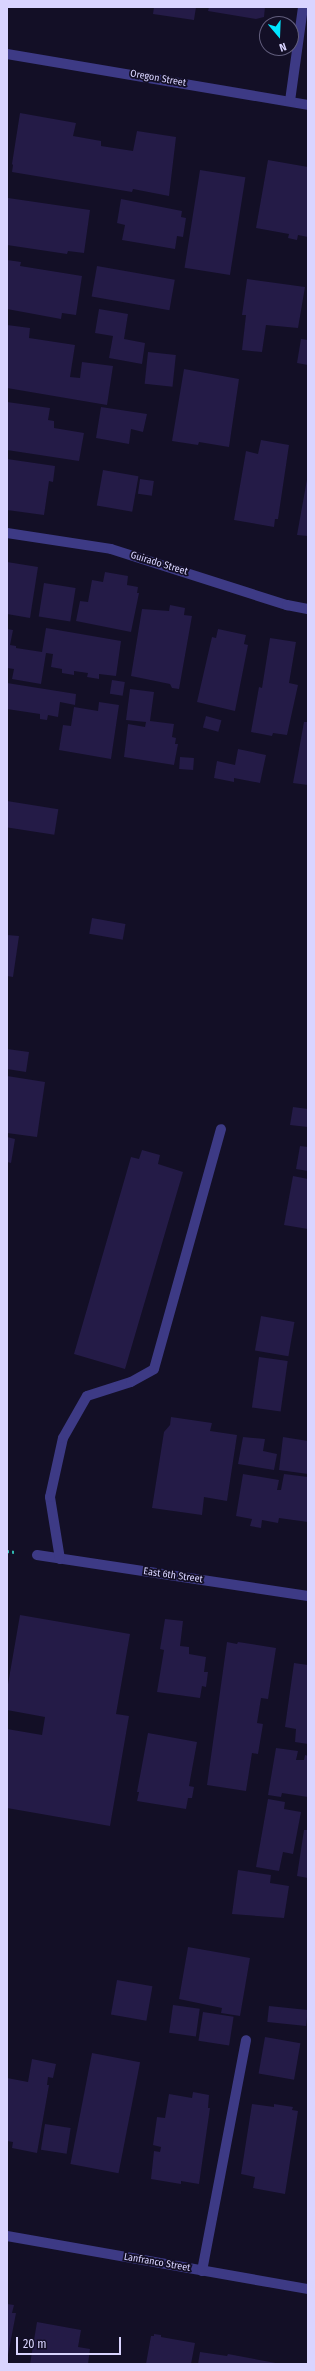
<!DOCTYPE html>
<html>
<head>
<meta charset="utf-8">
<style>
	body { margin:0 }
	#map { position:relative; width:315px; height:2371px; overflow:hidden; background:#130f26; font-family:"Fira Sans Condensed",sans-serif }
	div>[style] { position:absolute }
	.building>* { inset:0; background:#241b47; transform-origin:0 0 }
	.path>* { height:2.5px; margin-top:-1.25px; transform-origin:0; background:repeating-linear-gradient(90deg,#2fb8b0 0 2px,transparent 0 5px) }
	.minor>* { height:10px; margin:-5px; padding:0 5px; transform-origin:5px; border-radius:5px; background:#3d3a85 }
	span { translate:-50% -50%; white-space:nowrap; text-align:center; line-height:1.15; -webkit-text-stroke:3.5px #130f26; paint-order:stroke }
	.street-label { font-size:10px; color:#d9d4ff }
	.frame { position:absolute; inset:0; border:8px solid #d9d4ff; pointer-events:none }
	.north { position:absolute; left:259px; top:16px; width:40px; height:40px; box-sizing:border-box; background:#130f26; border:1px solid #625e7d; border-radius:50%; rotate:161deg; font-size:11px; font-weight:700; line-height:16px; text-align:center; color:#d9d4ff }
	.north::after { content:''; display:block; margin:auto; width:14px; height:18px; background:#00e5ff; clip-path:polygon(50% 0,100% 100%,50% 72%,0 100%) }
	.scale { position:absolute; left:16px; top:2337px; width:105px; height:18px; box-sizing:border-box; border:2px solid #d9d4ff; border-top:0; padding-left:5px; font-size:12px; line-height:14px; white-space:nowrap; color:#d9d4ff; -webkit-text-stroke:3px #130f26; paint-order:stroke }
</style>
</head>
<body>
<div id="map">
	<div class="building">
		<div style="clip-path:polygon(154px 7px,196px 7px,194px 20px,153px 14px)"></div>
		<div style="clip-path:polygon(209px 7px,265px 7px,264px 17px,256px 19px,208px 11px)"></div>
		<div style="clip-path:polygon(20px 113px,76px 123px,73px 136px,101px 141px,101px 146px,133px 151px,137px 131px,176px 137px,169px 196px,133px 189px,132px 192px,12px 172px,13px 165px,12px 164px)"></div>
		<div style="clip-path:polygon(268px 160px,308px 167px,308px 237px,298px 235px,297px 240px,288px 238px,289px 234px,256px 228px)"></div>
		<div style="left:200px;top:170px;width:46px;height:99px;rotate:9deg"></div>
		<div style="clip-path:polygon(8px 198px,90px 210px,84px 253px,68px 251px,67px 254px,7px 245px)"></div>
		<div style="clip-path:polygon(121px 199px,182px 211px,181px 217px,186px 218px,183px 237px,177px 236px,175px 249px,122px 240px,125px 225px,117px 223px)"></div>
		<div style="clip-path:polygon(7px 260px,21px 262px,20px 266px,82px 276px,76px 315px,62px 313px,61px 319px,7px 309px)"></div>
		<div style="left:97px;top:266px;width:79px;height:31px;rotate:10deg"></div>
		<div style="clip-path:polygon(247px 279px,305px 287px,298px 328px,266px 325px,262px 352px,242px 350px,246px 315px,242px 315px)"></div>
		<div style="clip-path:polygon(99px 309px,128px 314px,124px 339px,145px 343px,142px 364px,109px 358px,113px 336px,95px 333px)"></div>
		<div style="clip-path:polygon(7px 325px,30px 328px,29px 338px,75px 345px,70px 377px,80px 378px,82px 362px,113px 366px,107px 405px,7px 388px)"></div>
		<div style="clip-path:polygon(301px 339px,308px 340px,308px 365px,297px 363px)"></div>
		<div style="left:148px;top:352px;width:28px;height:32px;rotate:6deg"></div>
		<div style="clip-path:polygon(184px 369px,239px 379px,229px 447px,199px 442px,198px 445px,172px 441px)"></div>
		<div style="clip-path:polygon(7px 402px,50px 408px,48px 420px,54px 421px,54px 428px,84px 433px,79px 461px,7px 450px)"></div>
		<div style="clip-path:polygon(101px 407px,147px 414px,143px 432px,131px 429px,129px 444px,96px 438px)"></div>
		<div style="clip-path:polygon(261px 440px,289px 445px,278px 519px,275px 519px,274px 527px,234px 520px,246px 451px,258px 454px)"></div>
		<div style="clip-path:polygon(7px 459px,55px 466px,53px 482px,49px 481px,44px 515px,7px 510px)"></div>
		<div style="left:103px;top:470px;width:36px;height:36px;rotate:10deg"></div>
		<div style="clip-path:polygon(308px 474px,308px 536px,297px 535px)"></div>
		<div style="left:140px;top:479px;width:14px;height:15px;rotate:8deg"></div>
		<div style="clip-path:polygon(7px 562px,38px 567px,30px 618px,7px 614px)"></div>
		<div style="clip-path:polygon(105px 572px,128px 576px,127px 585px,138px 587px,137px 593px,139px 593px,131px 632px,76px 621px,80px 601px,88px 602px,92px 580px,103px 582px)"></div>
		<div style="left:44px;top:583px;width:32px;height:34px;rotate:9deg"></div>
		<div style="clip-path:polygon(170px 605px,185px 608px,184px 615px,192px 616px,179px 689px,172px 688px,170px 684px,131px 676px,142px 609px,169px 611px)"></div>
		<div style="clip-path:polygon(46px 628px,121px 641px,116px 676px,99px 674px,99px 679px,87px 677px,88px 673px,74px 671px,74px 675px,62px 673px,62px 669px,51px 667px,53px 654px,46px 653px,41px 684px,12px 679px,14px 669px,7px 668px,7px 629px,13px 630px,10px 645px,16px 646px,16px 648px,42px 652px)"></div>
		<div style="clip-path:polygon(218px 629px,246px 635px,244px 644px,248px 645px,235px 711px,197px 702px,212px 637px,216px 638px)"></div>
		<div style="clip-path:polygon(270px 638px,296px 642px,289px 683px,298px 685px,287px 735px,273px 733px,272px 736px,251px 732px,259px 687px,262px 688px)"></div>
		<div style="left:112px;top:680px;width:13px;height:14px;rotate:9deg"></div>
		<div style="clip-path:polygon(7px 683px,76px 694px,75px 705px,60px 702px,58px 717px,48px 715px,47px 720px,40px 719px,40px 714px,7px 709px)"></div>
		<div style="clip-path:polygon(130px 689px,154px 692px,150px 721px,174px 724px,172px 737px,176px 738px,175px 744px,178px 744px,174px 765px,124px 757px,128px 724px,145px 727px,146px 722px,126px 720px)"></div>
		<div style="clip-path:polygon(99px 702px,119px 705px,111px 759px,59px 750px,63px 725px,71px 726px,74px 707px,98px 711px)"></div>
		<div style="left:206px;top:716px;width:16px;height:12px;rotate:15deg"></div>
		<div style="clip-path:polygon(304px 722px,308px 722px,308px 785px,293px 783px)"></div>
		<div style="clip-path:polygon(238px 749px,266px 755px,260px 783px,234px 778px,234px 782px,214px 778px,217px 761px,235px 765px)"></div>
		<div style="left:180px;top:757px;width:14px;height:12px;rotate:4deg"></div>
		<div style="left:7px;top:801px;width:52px;height:26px;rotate:9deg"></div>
		<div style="left:92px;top:918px;width:34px;height:16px;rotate:10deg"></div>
		<div style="clip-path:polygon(7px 935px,19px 936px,13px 977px,7px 976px)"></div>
		<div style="clip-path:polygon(7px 1049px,29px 1052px,26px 1072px,7px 1069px)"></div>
		<div style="clip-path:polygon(7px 1076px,45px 1082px,37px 1137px,7px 1133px)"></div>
		<div style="clip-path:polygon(293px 1107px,308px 1109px,308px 1127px,290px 1125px)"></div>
		<div style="clip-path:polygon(7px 1137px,15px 1139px,11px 1163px,7px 1162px)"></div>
		<div style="clip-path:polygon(300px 1146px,308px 1147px,308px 1171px,296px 1169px)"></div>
		<div style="clip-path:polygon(142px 1150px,160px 1155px,158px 1164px,183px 1172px,125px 1369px,74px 1354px,131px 1157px,139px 1159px)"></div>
		<div style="clip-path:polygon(293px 1176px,308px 1179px,308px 1229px,284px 1225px)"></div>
		<div style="left:261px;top:1316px;width:34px;height:35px;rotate:10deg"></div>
		<div style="left:259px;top:1357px;width:29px;height:51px;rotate:8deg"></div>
		<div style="clip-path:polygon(171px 1417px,212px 1423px,210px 1431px,237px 1435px,227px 1501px,204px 1497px,202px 1515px,152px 1508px,164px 1432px,170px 1425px)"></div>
		<div style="clip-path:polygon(243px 1437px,265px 1439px,263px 1451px,277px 1454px,274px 1470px,238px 1464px)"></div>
		<div style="clip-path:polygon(283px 1437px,308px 1441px,308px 1474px,279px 1470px)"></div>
		<div style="clip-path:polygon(243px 1474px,279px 1480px,277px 1490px,281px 1490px,284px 1474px,308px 1477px,308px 1522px,279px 1518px,278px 1523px,262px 1520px,261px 1528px,250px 1526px,252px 1519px,236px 1516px)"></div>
		<div style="clip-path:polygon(20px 1615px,130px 1634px,116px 1714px,129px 1716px,110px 1826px,7px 1808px,7px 1729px,42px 1735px,45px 1717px,7px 1710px,7px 1690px)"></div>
		<div style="clip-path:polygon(165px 1619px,183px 1621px,180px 1646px,189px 1647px,189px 1654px,206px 1657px,204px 1672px,208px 1672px,206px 1687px,202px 1686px,200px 1698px,157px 1692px,164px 1650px,160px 1649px)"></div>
		<div style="clip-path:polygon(227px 1642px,237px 1644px,238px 1642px,276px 1648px,268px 1699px,261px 1698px,257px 1723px,263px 1724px,258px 1754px,252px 1753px,246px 1791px,207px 1785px)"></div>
		<div style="clip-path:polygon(294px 1663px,308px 1665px,308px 1744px,295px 1742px,296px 1729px,285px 1727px)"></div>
		<div style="clip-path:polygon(148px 1733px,197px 1742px,189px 1786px,194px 1787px,192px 1798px,188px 1798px,186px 1809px,137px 1801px,139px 1792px,137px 1792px)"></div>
		<div style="clip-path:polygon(276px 1748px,298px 1751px,296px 1760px,304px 1760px,305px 1755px,308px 1756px,308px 1797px,282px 1793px,281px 1797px,268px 1795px)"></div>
		<div style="clip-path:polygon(268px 1799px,285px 1802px,284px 1809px,301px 1812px,293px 1854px,283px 1852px,279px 1871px,256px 1867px)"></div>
		<div style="clip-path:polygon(304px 1830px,308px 1830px,308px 1878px,297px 1876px)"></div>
		<div style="clip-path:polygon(238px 1870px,271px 1875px,270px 1883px,289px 1886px,284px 1918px,232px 1914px)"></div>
		<div style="clip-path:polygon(188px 1947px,250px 1958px,240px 2016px,221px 2013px,222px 2008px,179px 1999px)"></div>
		<div style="left:117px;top:1980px;width:36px;height:35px;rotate:10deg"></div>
		<div style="left:173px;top:2005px;width:27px;height:28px;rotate:8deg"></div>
		<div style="left:269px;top:2006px;width:39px;height:16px;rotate:6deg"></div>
		<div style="left:203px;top:2012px;width:31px;height:29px;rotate:9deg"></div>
		<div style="left:265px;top:2037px;width:36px;height:37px;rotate:10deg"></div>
		<div style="left:92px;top:2053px;width:49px;height:113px;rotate:11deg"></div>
		<div style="clip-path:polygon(32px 2059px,56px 2064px,53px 2078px,48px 2077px,47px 2085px,49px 2085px,37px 2153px,12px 2148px,13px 2142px,7px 2141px,7px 2078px,28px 2082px)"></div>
		<div style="clip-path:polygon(193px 2092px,209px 2095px,208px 2108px,210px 2108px,199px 2184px,181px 2181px,181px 2184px,151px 2179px,154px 2151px,160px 2152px,161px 2147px,153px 2145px,157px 2117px,165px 2118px,169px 2094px,192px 2098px)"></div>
		<div style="clip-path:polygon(252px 2104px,274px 2107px,274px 2104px,293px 2107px,292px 2110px,298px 2111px,285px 2194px,253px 2188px,255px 2177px,241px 2174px)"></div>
		<div style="left:45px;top:2124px;width:26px;height:26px;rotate:9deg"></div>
		<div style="clip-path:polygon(7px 2304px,14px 2305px,12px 2313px,16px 2313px,8px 2355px)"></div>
		<div style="clip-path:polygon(37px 2322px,81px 2330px,78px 2347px,90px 2349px,88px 2364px,30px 2364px)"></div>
		<div style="clip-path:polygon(154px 2334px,161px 2335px,161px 2337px,195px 2343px,191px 2364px,146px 2364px,151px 2336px,154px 2336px)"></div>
		<div style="clip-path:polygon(200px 2352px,227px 2356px,228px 2354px,281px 2364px,198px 2364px)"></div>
	</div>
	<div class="path">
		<div style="left:7px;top:1551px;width:8px;rotate:7deg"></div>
	</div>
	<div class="minor">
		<div style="left:7px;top:54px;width:305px;rotate:9.6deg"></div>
		<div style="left:290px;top:101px;width:95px;rotate:-82.1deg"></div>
		<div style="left:7px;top:533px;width:105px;rotate:8.7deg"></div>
		<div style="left:111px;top:549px;width:185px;rotate:17.7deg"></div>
		<div style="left:287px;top:605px;width:21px;rotate:11deg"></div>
		<div style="left:37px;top:1555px;width:274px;rotate:8.6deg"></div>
		<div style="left:60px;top:1559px;width:63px;rotate:-99.2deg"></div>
		<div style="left:50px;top:1497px;width:60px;rotate:-77.6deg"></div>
		<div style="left:63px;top:1438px;width:48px;rotate:-60.3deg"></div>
		<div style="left:87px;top:1396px;width:46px;rotate:-17.7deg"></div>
		<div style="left:131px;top:1382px;width:26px;rotate:-29deg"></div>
		<div style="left:154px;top:1369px;width:249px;rotate:-74.4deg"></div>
		<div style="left:7px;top:2236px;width:306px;rotate:10deg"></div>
		<div style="left:202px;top:2271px;width:235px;rotate:-79.2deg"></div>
	</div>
	<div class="street-label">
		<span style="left:158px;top:79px;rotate:10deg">Oregon Street</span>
		<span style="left:159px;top:564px;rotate:17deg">Guirado Street</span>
		<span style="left:173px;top:1576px;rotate:8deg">East 6th Street</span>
		<span style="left:157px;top:2263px;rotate:10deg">Lanfranco Street</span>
	</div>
	<div class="frame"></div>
	<div class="north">N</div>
	<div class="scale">20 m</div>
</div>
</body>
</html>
